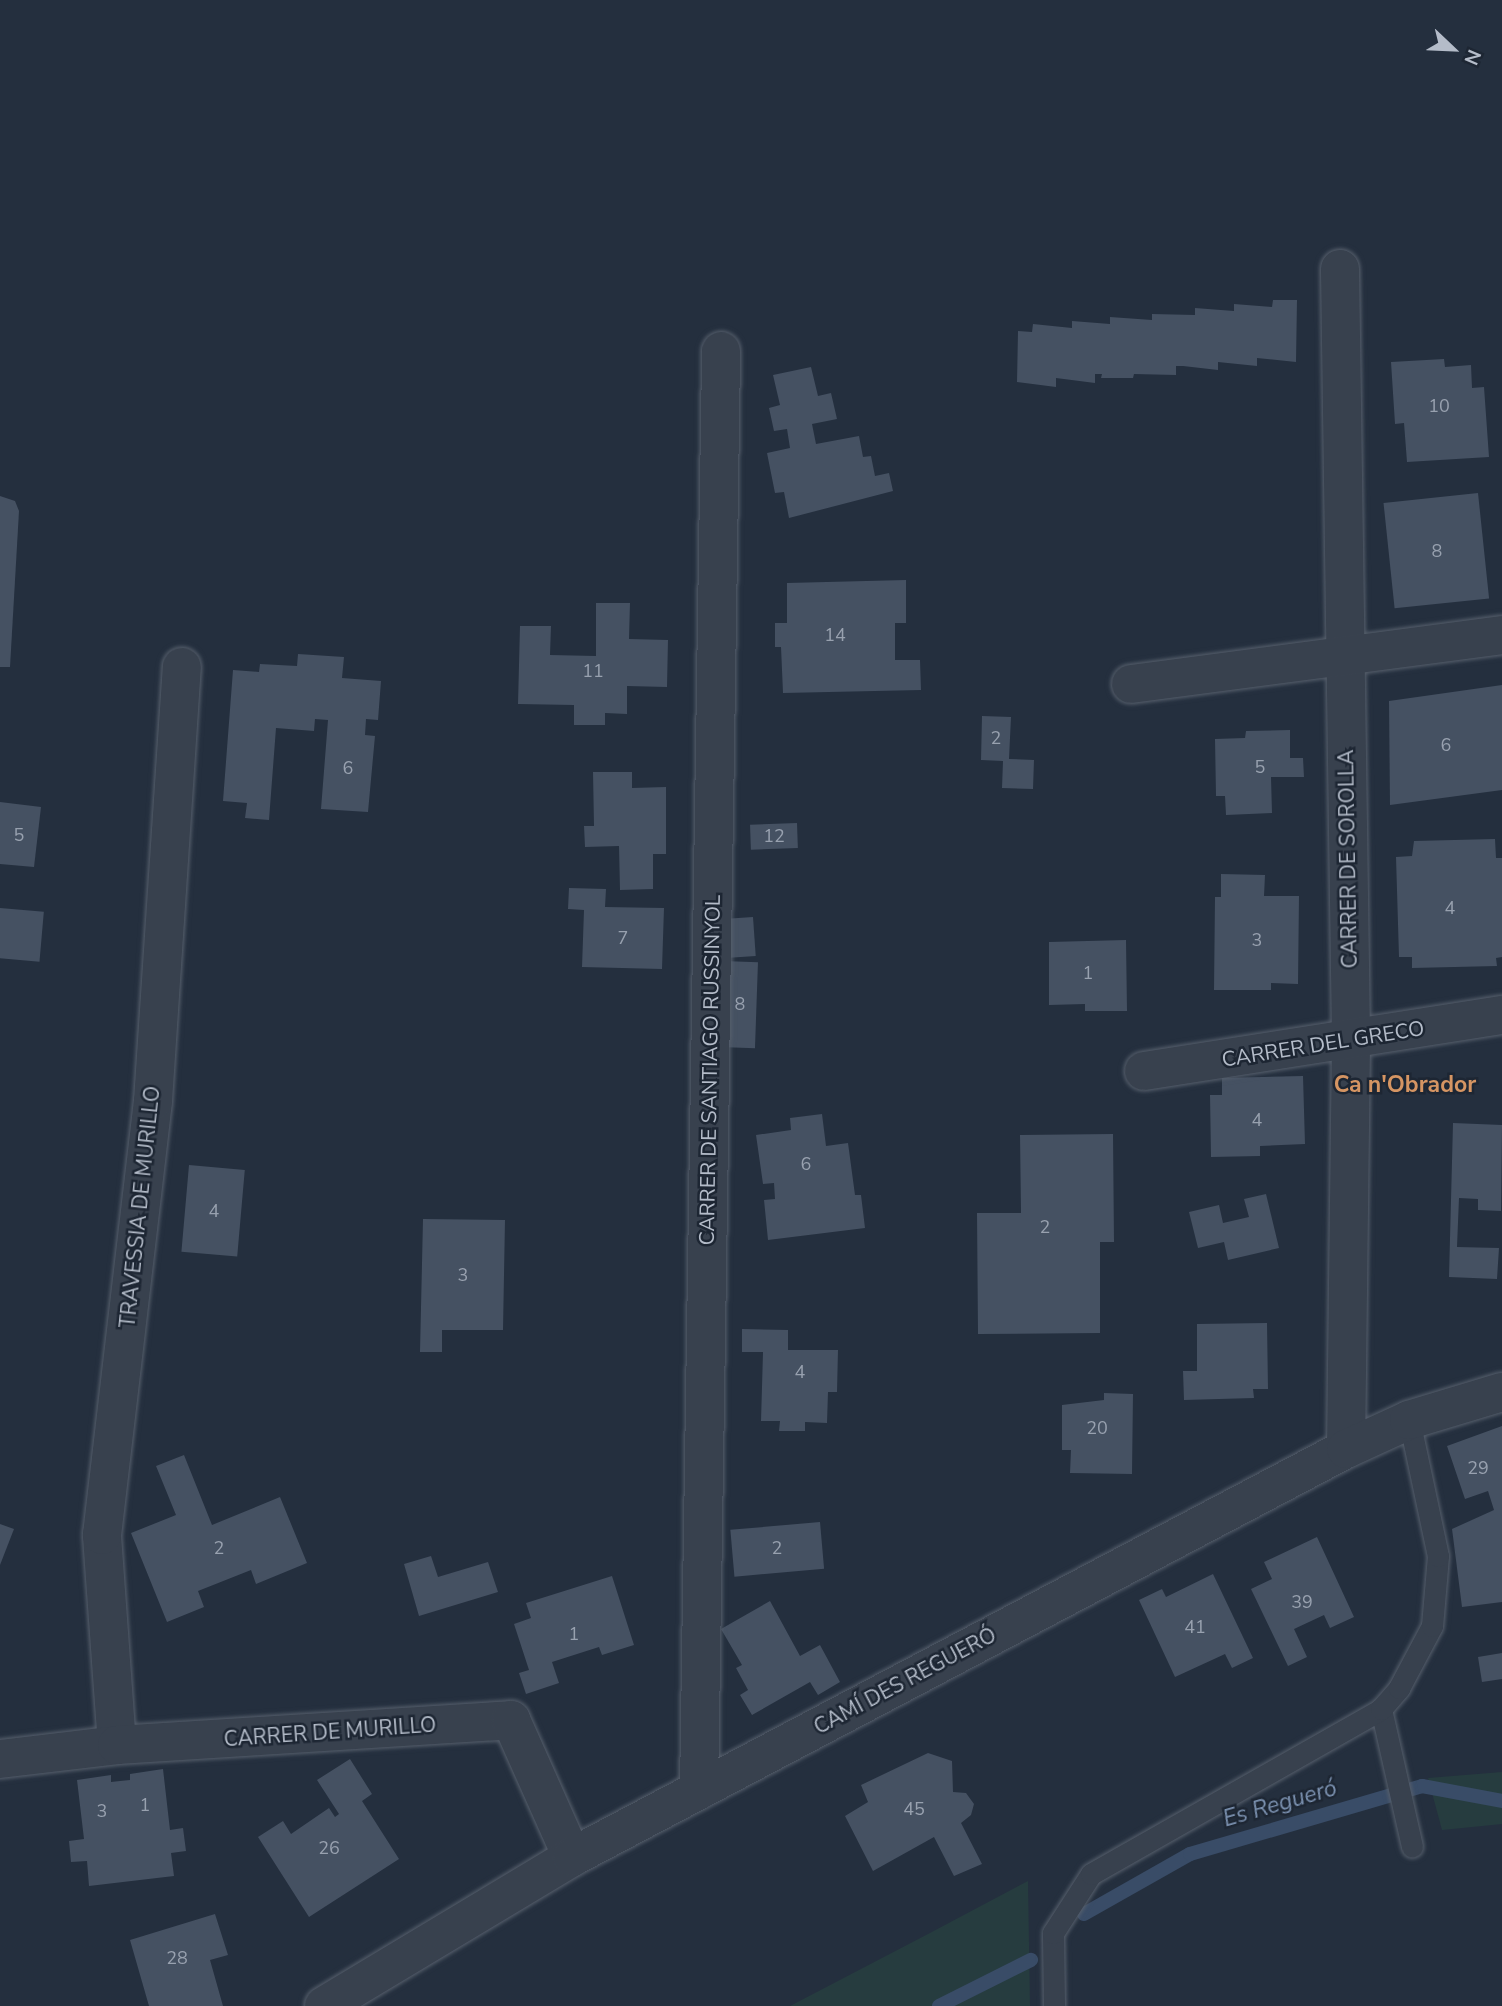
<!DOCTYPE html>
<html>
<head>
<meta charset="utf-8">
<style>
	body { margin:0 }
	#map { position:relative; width:1502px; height:2006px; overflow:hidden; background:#242f3e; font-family:"Nunito Sans",sans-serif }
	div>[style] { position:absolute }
	.green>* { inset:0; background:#263c3f }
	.stream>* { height:14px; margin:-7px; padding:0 7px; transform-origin:7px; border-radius:7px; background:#394c67 }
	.building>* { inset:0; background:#455162; transform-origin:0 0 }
	.roads { filter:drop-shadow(0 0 2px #565f6c) drop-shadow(0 0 2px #565f6c) }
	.lane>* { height:21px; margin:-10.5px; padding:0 10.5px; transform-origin:10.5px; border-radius:10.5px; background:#38414e }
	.street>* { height:38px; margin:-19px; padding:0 19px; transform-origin:19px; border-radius:19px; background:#38414e }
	span { translate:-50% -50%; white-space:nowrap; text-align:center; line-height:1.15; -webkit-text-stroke:5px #1d2633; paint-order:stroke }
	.number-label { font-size:18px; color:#98a1af }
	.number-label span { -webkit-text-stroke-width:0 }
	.street-label { font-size:21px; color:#b4bcc9 }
	.neighbourhood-label { font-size:23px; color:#d59563; font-weight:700 }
	.water-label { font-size:23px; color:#7c92b1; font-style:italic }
	.north { position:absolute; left:1418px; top:14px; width:70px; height:70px; -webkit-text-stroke:5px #1d2633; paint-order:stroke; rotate:113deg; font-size:19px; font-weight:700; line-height:28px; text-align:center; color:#b4bcc9 }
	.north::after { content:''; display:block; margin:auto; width:24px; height:32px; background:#b4bcc9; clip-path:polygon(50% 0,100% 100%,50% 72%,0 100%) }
</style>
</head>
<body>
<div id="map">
	<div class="green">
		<div style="clip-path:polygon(1502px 1772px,1502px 1824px,1442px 1830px,1428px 1778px)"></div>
		<div style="clip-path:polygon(1028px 1881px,1030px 2006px,790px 2006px,928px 1934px)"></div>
	</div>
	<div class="stream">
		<div style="left:1084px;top:1914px;width:122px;rotate:-29.5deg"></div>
		<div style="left:1190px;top:1854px;width:242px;rotate:-16.3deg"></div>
		<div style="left:1422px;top:1786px;width:81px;rotate:10.6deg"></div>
		<div style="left:939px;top:2006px;width:103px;rotate:-26.6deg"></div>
	</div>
	<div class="building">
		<div style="clip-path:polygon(1273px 300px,1297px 300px,1296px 362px,1257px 358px,1257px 366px,1218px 362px,1218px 370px,1183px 366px,1176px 366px,1176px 375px,1134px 374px,1133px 378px,1101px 378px,1102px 374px,1095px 374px,1095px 383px,1056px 378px,1056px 387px,1017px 382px,1018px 331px,1032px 332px,1033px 324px,1072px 328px,1072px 321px,1110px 324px,1110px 317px,1152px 320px,1152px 314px,1195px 315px,1195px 308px,1234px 311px,1234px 304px,1272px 307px)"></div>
		<div style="clip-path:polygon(1444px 359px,1445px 367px,1471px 365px,1472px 388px,1484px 387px,1489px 457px,1407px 462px,1404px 423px,1395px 424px,1391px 362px)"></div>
		<div style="clip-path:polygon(811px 367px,818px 396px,831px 393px,837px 419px,812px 424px,816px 444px,859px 436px,863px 457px,871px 456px,875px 476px,889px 473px,893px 491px,789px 518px,784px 492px,775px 493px,767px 453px,790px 448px,787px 429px,774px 431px,769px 408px,780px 405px,773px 375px)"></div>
		<div style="left:1478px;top:493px;width:106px;height:95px;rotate:84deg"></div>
		<div style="clip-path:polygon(0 496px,15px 501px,19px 511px,10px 667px,0 667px)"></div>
		<div style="clip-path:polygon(906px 580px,906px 623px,895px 623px,895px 660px,920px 660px,921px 690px,783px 693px,781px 647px,775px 647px,775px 623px,787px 623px,787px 583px)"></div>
		<div style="clip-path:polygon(596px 603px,630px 603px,629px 639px,668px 640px,667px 687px,627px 686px,627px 714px,605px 713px,605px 725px,574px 725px,574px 705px,518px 704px,520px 626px,551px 626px,550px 655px,596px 656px)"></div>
		<div style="clip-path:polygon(298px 654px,344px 657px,342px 678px,381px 681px,378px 720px,366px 719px,365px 735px,375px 736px,368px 812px,321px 809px,328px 720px,315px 719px,314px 731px,276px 728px,269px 820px,245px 818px,247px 803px,223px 801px,233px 670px,259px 672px,260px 664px,297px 666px)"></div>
		<div style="clip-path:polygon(1502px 685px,1502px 790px,1390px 805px,1389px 701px)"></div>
		<div style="clip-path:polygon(982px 716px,1011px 717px,1009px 759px,1034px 760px,1033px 789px,1002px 788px,1003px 761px,981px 760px)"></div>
		<div style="clip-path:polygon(1290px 730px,1290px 758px,1303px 758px,1304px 777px,1271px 777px,1272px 813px,1226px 815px,1225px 796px,1216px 796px,1215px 739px,1245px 738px,1246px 731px)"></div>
		<div style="clip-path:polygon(593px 772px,632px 772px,632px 788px,666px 787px,666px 854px,653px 854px,653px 889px,620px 890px,619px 846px,585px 847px,584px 826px,594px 826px)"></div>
		<div style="clip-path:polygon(0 802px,41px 807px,34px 867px,0 864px)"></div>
		<div style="left:797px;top:823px;width:25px;height:47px;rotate:88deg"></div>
		<div style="clip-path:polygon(1495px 839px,1496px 858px,1502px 858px,1502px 957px,1496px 958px,1497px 966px,1412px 968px,1412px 957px,1399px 957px,1396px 857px,1412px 856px,1414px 841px)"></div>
		<div style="clip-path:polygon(1221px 874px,1265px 875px,1264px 896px,1299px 896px,1298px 984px,1271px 983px,1271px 990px,1214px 990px,1215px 897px,1221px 897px)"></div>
		<div style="clip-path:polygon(569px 888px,606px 889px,605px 907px,664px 908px,662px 969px,582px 967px,584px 910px,568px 909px)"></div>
		<div style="left:0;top:908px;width:44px;height:50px;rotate:5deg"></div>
		<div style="left:753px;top:917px;width:39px;height:26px;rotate:86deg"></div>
		<div style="clip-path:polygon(1126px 940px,1127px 1011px,1085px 1011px,1085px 1004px,1049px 1005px,1049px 942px)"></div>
		<div style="left:723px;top:961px;width:35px;height:86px;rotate:2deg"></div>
		<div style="clip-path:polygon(1303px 1076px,1305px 1144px,1260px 1146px,1260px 1156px,1211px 1157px,1210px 1095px,1222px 1095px,1222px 1078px)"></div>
		<div style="clip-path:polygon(822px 1114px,826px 1146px,848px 1143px,855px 1195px,861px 1195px,865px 1228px,768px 1240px,764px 1200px,775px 1199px,774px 1183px,763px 1184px,756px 1135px,791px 1130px,790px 1118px)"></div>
		<div style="clip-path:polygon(1453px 1123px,1502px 1125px,1501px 1211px,1478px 1210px,1478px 1199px,1459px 1198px,1457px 1247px,1499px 1248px,1497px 1279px,1449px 1277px)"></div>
		<div style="clip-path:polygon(1113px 1134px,1114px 1242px,1100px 1242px,1100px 1333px,978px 1334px,977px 1213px,1021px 1213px,1020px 1135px)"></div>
		<div style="left:189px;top:1165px;width:56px;height:87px;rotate:5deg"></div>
		<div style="clip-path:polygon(1266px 1194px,1279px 1248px,1228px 1260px,1224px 1242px,1198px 1248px,1189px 1212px,1219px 1205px,1223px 1223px,1249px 1217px,1244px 1199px)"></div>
		<div style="clip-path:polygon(423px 1219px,505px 1220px,503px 1330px,442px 1330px,442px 1352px,420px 1352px)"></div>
		<div style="clip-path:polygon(1267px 1323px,1268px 1389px,1253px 1389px,1254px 1398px,1184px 1400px,1183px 1371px,1197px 1371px,1197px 1324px)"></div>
		<div style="clip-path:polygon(742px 1329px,788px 1330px,788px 1350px,838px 1350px,837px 1392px,828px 1392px,827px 1423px,805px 1422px,805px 1431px,779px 1431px,780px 1421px,761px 1421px,763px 1352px,742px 1352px)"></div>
		<div style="clip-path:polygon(1104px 1393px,1133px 1394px,1132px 1474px,1070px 1473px,1071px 1450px,1062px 1450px,1062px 1405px,1104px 1400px)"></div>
		<div style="clip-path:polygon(1502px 1426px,1502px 1602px,1462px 1607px,1452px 1529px,1494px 1510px,1488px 1491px,1465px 1499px,1447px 1446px)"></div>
		<div style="clip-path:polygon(184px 1455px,212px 1525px,280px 1497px,307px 1563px,256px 1584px,251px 1570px,198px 1591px,204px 1607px,167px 1622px,131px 1533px,176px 1515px,156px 1466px)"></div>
		<div style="left:820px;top:1522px;width:47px;height:90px;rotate:85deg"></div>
		<div style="clip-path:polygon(0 1524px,14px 1529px,0 1565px)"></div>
		<div style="clip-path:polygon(1317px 1537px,1354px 1617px,1330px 1628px,1324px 1615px,1294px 1629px,1307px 1657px,1288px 1666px,1251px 1589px,1272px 1579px,1264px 1562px)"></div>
		<div style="clip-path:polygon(431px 1556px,438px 1577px,488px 1562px,498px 1592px,419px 1616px,404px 1564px)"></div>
		<div style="clip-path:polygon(1213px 1574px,1253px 1658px,1232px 1668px,1225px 1654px,1175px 1677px,1139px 1600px,1162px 1589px,1166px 1597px)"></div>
		<div style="clip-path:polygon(612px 1576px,634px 1645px,602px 1655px,599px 1647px,552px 1662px,559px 1683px,526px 1694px,519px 1673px,529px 1670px,514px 1624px,531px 1618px,526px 1603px)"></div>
		<div style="clip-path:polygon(770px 1601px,800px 1656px,820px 1645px,840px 1682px,818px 1695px,810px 1682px,752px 1715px,740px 1695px,748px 1690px,736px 1668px,742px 1665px,721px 1629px)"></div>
		<div style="clip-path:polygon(1502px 1653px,1502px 1679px,1482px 1682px,1478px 1657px)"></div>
		<div style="clip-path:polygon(928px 1753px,952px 1761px,953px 1792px,966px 1793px,974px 1804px,971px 1815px,961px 1823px,982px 1864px,954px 1876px,934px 1837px,873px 1871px,845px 1816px,868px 1802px,861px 1785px)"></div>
		<div style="clip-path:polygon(350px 1759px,372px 1794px,362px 1801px,399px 1859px,309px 1917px,258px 1837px,283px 1821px,291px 1834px,329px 1808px,335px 1817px,339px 1814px,317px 1780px)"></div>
		<div style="clip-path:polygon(163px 1769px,170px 1830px,183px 1828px,186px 1851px,171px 1853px,174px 1876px,89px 1886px,87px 1861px,71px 1862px,69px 1841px,84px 1839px,77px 1780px,111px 1775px,111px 1782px,120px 1781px,130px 1780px,130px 1774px)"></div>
		<div style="clip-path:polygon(215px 1914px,228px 1955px,210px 1960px,223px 2006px,149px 2006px,130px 1940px)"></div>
	</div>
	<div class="roads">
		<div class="lane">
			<div style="left:1381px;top:1709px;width:141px;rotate:77.3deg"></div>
			<div style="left:1054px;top:2006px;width:73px;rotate:-90.8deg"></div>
			<div style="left:1053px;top:1933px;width:70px;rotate:-57.2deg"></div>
			<div style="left:1091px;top:1874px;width:334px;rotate:-29.6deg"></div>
			<div style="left:1381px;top:1709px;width:28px;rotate:-49deg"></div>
			<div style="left:1399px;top:1688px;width:70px;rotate:-62deg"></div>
			<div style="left:1432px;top:1626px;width:70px;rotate:-85.1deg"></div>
			<div style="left:1438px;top:1556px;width:139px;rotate:-102deg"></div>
		</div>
		<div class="street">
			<div style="left:1340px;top:269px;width:773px;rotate:89.18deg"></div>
			<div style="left:1351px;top:1042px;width:407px;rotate:90.7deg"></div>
			<div style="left:1131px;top:684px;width:374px;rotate:-7.5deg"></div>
			<div style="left:1144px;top:1071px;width:362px;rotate:-8.9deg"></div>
			<div style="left:117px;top:1745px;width:211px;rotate:-94.1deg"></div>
			<div style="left:102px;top:1535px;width:437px;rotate:-83.3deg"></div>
			<div style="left:153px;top:1101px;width:435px;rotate:-86.2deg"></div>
			<div style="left:0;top:1759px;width:118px;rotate:-6.8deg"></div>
			<div style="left:117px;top:1745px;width:395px;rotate:-3.6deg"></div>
			<div style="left:511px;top:1720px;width:150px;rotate:66deg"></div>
			<div style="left:699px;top:1790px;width:1439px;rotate:-89.12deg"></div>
			<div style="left:324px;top:2006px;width:289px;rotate:-31deg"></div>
			<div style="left:572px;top:1857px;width:875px;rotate:-27.8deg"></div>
			<div style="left:1346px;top:1449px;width:69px;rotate:-24.7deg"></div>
			<div style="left:1409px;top:1420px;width:97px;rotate:-16.8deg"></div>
		</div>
	</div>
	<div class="number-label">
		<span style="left:1439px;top:406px">10</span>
		<span style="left:1437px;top:551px">8</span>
		<span style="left:835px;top:635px">14</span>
		<span style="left:593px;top:671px">11</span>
		<span style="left:996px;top:738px">2</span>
		<span style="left:1446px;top:745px">6</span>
		<span style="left:1260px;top:767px">5</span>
		<span style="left:348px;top:768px">6</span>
		<span style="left:19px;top:835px">5</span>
		<span style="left:774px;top:836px">12</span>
		<span style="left:1450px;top:908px">4</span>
		<span style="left:623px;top:938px">7</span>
		<span style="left:1257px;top:940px">3</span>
		<span style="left:1088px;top:973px">1</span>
		<span style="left:740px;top:1004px">8</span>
		<span style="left:1257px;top:1120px">4</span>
		<span style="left:806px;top:1164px">6</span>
		<span style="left:214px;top:1211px">4</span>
		<span style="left:1045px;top:1227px">2</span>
		<span style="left:463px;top:1275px">3</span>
		<span style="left:800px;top:1372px">4</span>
		<span style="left:1097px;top:1428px">20</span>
		<span style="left:1478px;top:1468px">29</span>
		<span style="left:219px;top:1548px">2</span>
		<span style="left:777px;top:1548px">2</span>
		<span style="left:1302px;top:1602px">39</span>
		<span style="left:1195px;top:1627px">41</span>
		<span style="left:574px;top:1634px">1</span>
		<span style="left:145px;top:1805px">1</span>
		<span style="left:914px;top:1809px">45</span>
		<span style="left:102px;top:1811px">3</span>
		<span style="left:329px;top:1848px">26</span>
		<span style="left:177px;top:1958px">28</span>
	</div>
	<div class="street-label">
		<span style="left:1348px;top:859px;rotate:-91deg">CARRER DE SOROLLA</span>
		<span style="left:1323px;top:1044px;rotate:-9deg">CARRER DEL GRECO</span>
		<span style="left:710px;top:1070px;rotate:-89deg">CARRER DE SANTIAGO RUSSINYOL</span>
		<span style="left:140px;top:1207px;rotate:-84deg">TRAVESSIA DE MURILLO</span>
		<span style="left:905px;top:1681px;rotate:-28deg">CAMÍ DES REGUERÓ</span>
		<span style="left:330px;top:1732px;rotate:-4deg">CARRER DE MURILLO</span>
	</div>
	<div class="neighbourhood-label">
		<span style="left:1405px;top:1085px">Ca n'Obrador</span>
	</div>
	<div class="water-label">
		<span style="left:1280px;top:1804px;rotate:-16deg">Es Regueró</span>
	</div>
	<div class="north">N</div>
</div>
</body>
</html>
